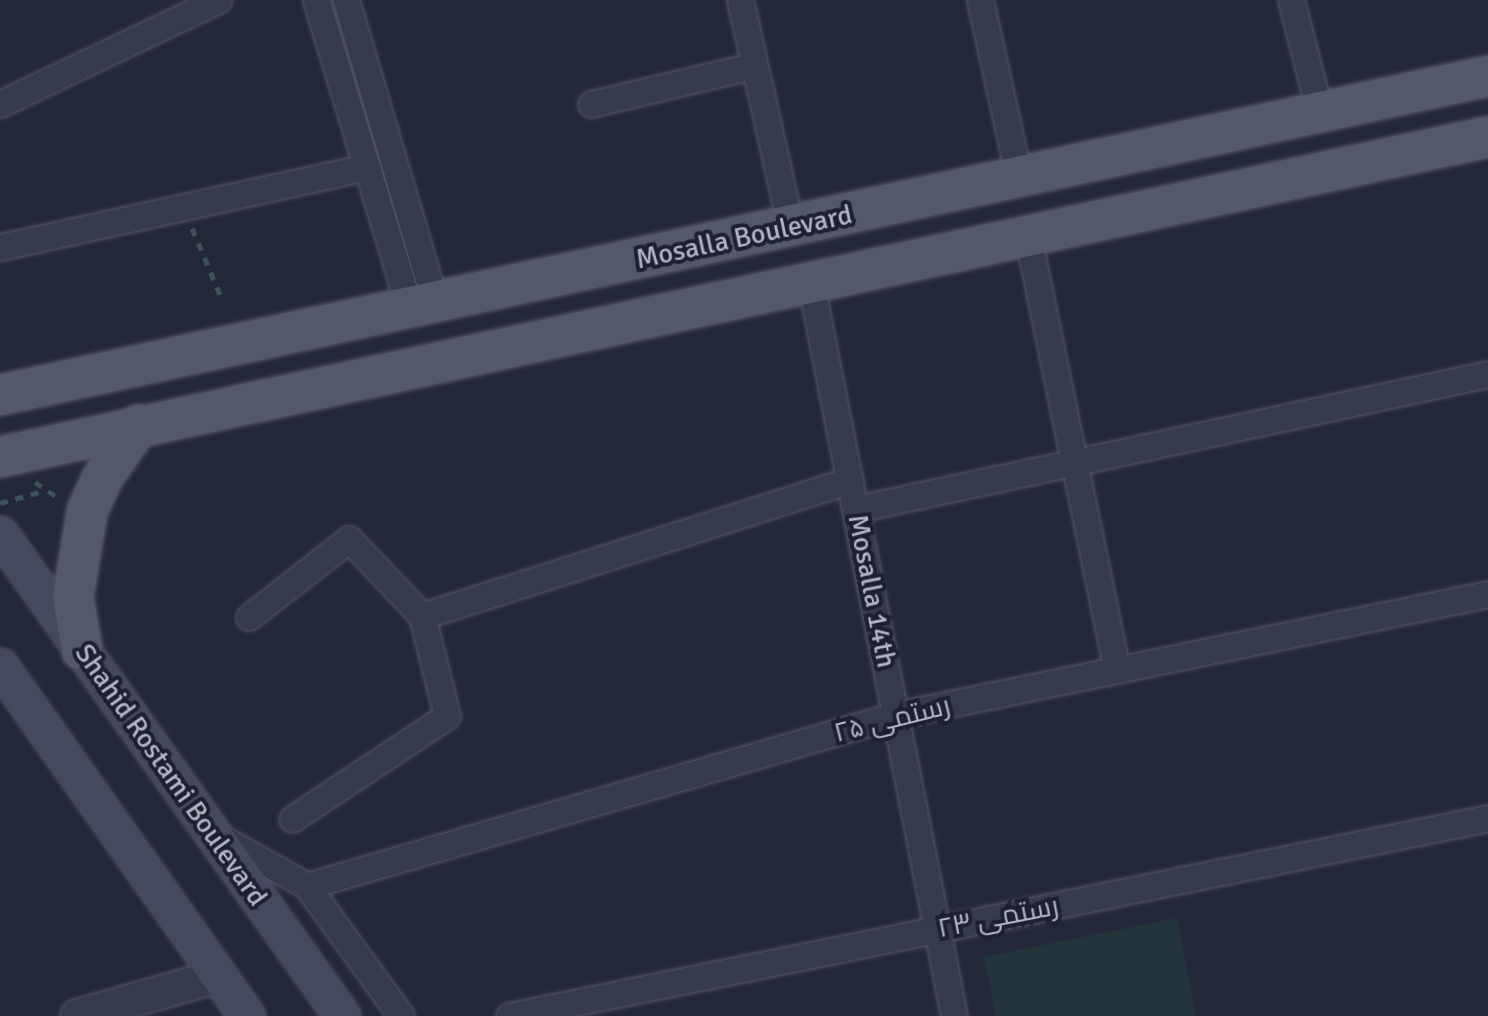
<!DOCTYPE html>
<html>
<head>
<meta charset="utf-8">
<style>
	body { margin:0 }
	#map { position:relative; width:1488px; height:1016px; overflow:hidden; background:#232839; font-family:Signika,Cairo,sans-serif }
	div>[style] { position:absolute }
	.green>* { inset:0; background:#25343a }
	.path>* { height:5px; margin-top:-2.5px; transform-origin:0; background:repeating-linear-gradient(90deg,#425158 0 8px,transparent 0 16px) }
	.roads { filter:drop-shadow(0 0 2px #515565) drop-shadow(0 0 2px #515565) }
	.minor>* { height:25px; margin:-12.5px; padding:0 12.5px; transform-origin:12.5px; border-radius:12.5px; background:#363b4a }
	.tertiary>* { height:32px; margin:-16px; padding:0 16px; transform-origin:16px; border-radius:16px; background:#363b4a }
	.secondary>* { height:35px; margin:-17.5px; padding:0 17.5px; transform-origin:17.5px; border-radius:17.5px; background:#44495d }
	.primary>* { height:40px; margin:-20px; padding:0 20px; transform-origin:20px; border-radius:20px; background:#54596a }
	span { translate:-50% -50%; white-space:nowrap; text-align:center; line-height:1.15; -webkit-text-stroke:8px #1c202f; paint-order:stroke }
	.street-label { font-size:28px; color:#b1b5c6 }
</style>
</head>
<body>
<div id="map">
	<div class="green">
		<div style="clip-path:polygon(1177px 918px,1196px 1016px,996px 1016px,984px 957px)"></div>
	</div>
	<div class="path">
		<div style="left:192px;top:228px;width:77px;rotate:67.1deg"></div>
		<div style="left:35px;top:482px;width:29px;rotate:34deg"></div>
		<div style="left:0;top:503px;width:45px;rotate:-15.6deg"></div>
	</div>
	<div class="roads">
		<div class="minor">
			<div style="left:316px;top:0;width:323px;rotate:73.1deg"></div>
			<div style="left:346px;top:0;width:316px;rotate:73.6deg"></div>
			<div style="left:740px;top:0;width:234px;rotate:77.4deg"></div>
			<div style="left:980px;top:0;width:181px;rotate:77.6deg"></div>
			<div style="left:1291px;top:0;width:113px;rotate:75.6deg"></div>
			<div style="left:0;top:104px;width:242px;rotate:-25.5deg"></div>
			<div style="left:591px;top:104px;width:165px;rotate:-13.3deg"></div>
			<div style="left:1028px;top:237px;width:442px;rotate:78.4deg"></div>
			<div style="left:0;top:247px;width:376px;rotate:-12.3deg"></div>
			<div style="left:811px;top:284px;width:746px;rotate:78.95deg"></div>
			<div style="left:856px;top:509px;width:646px;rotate:-12.06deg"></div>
			<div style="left:422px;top:616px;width:449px;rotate:-17.6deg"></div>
			<div style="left:249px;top:617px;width:127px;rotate:-38deg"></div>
			<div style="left:349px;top:539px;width:106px;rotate:46.5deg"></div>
			<div style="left:422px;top:616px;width:103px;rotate:76deg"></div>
			<div style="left:447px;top:716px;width:186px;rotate:146.4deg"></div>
			<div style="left:220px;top:837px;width:100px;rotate:29.4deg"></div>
			<div style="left:307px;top:886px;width:160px;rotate:54.1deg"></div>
			<div style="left:307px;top:886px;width:613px;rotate:-16.19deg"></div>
			<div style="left:896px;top:715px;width:604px;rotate:-11.55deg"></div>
			<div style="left:509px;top:1016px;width:999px;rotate:-11.43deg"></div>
		</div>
		<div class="tertiary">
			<div style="left:77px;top:1016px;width:147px;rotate:-15.8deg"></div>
		</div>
		<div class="secondary">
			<div style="left:0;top:534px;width:591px;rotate:54.64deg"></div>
			<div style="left:0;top:666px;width:428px;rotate:54.8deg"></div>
		</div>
		<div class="primary">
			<div style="left:0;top:395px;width:1522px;rotate:-12.1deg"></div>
			<div style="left:0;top:457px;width:1522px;rotate:-12.14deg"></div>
			<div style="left:82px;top:650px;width:54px;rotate:-99.6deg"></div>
			<div style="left:73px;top:597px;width:86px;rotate:-80.6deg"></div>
			<div style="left:87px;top:512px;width:35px;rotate:-66deg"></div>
			<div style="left:101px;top:480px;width:67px;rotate:-55.4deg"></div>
		</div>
	</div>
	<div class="street-label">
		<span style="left:744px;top:237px;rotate:-12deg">Mosalla Boulevard</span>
		<span style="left:872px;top:591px;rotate:79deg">Mosalla 14th</span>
		<span style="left:892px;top:719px;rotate:-14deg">رستمی ۲۵</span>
		<span style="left:171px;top:775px;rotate:55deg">Shahid Rostami Boulevard</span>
		<span style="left:998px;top:917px;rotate:-11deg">رستمی ۲۳</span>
	</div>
</div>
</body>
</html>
